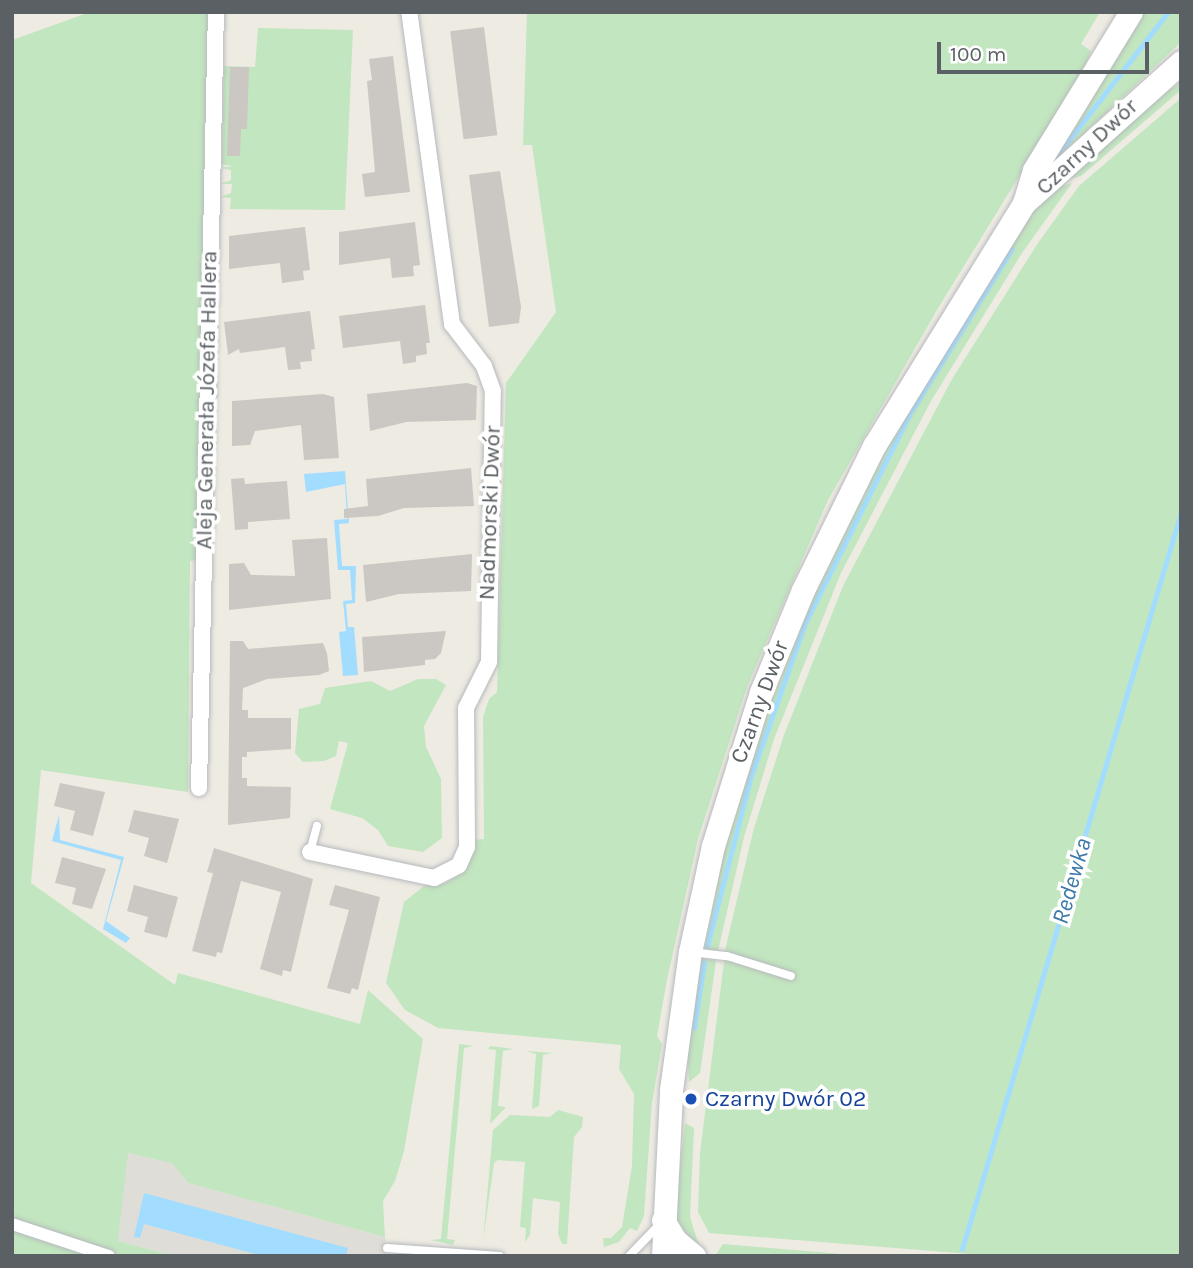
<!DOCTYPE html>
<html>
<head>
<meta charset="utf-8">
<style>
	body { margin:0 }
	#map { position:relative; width:1193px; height:1268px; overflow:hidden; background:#eeebe3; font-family:Karla,sans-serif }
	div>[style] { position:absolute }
	.industrial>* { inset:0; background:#dfddd7 }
	.green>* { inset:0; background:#c2e6bf }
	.water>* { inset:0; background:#a2ddff }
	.stream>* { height:4.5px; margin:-2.25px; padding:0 2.25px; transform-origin:2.25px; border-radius:2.25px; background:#a2ddff }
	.building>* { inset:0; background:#cbc7c2; transform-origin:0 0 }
	.roads { filter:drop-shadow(0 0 2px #b6b9bd) drop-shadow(0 0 2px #b6b9bd) }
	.service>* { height:8px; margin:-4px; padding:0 4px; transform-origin:4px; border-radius:4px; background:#fff }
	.pedestrian>* { height:12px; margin:-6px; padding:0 6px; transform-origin:6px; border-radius:6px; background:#fff }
	.minor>* { height:16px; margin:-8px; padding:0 8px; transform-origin:8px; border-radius:8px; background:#fff }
	.secondary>* { height:23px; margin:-11.5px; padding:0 11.5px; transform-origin:11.5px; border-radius:11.5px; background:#fff }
	.dots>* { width:19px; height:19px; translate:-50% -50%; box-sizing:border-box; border:4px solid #fff; border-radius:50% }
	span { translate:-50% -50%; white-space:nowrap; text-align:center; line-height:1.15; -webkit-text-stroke:7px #fff; paint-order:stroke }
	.street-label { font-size:23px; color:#5b6064 }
	.transit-label { font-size:23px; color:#164399 }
	.left { translate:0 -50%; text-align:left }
	.water-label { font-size:24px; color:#3c79a9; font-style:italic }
	.frame { position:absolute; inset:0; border:14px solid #5b6064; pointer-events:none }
	.scale { position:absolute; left:937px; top:42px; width:212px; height:32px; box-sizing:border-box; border:4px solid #5b6064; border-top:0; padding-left:9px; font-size:21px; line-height:24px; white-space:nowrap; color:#5b6064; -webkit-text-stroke:5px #fff; paint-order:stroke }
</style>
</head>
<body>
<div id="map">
	<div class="industrial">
		<div style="clip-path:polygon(127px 1153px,172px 1162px,188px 1183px,385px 1237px,387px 1256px,174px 1256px,118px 1241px)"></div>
	</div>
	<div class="green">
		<div style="clip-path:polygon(90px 12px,210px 12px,196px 560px,190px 561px,188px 792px,41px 770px,31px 883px,175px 985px,178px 973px,360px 1024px,368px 990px,423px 1039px,404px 1151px,395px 1181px,383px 1201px,385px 1237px,188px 1183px,172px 1163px,128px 1153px,118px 1241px,174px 1256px,12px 1256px,12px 40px)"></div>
		<div style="clip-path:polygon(527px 12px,1100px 12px,1081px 44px,1091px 51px,1083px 72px,937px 310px,828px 500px,747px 687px,698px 839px,667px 980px,657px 1036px,662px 1044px,652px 1103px,644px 1216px,637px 1231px,630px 1228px,619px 1242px,604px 1247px,603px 1238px,611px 1238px,622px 1227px,632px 1166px,634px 1094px,619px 1069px,621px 1045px,438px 1028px,405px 1010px,386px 983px,404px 902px,424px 886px,444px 884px,458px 876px,473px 840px,484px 839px,483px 717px,489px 699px,497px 692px,506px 383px,556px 312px,532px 145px,523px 145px)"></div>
		<div style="clip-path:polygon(1141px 12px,1181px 12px,1181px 42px,1042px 173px)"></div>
		<div style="clip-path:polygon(258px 28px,353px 30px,345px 210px,230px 209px,231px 198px,220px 197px,231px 193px,232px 184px,220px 184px,231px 180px,231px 170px,221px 168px,232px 166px,222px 164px,224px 66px,255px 67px)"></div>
		<div style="clip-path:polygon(1181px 82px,1181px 90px,1081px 176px,1062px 181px,1106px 138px)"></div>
		<div style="clip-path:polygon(1181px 98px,1181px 1256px,995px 1256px,709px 1233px,698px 1212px,700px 1153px,726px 946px,754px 828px,784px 735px,843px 586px,952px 379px,1038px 243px,1079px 186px)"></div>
		<div style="clip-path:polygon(1072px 183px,1022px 253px,931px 401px,841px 573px,774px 739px,744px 837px,718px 951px,704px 950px,728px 831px,759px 733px,826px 565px,917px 392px,1029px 214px,1055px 188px)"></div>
		<div style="clip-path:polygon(418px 679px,436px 679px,446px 685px,424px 726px,426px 747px,441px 779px,442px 838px,423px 852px,388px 846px,378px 830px,362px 818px,330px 809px,348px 743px,339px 741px,336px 756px,324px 761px,303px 762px,295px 753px,299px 709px,320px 704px,325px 688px,371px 681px,390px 691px)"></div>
		<div style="clip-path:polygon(702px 958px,716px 961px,700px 1073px,689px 1082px,687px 1044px)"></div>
		<div style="clip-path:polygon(459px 1044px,474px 1046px,464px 1048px,447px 1239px,455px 1240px,453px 1245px,431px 1240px,441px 1239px)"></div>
		<div style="clip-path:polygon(490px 1046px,513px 1049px,503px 1051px,498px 1106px,506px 1107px,490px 1124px,496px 1050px,488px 1049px)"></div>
		<div style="clip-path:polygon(526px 1051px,553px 1053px,543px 1055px,539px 1106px,532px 1109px,536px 1054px)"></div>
		<div style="clip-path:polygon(558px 1110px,583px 1117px,582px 1127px,574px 1137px,567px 1244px,562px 1244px,558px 1234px,560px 1202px,533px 1198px,530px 1235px,525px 1242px,526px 1228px,520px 1227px,525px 1162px,498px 1160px,494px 1163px,483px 1241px,493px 1130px,510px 1115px,550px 1117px)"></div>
		<div style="clip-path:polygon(685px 1123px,694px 1128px,690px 1217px,700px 1249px,676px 1222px,675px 1210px)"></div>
		<div style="clip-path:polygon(723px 1244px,865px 1256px,715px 1256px)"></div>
	</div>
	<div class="water">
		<div style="clip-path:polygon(345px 471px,349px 523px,339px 524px,342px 566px,356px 566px,355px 603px,346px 604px,348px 627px,354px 627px,358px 675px,343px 676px,339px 632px,346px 631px,343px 601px,352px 600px,350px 570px,338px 570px,334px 520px,347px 519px,345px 484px,306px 492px,304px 474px)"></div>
		<div style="clip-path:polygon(59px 815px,60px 840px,124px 857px,106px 921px,130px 938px,126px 943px,103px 929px,121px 860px,52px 841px)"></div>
		<div style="clip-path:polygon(144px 1193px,348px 1248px,346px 1256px,262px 1256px,144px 1224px,140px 1238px,134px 1237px)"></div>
	</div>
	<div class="stream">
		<div style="left:1049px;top:166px;width:195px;rotate:-52.3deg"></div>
		<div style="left:707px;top:946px;width:176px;rotate:-75.5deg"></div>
		<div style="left:751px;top:776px;width:164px;rotate:-70.5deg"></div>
		<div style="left:806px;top:621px;width:230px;rotate:-63.4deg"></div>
		<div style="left:909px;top:415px;width:195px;rotate:-58.2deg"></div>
		<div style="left:694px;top:1028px;width:66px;rotate:-81.3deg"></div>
		<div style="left:962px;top:1249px;width:769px;rotate:-73.45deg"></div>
	</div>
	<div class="building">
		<div style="left:484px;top:27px;width:109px;height:34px;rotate:83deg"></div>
		<div style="clip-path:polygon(393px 56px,410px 192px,365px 197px,362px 174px,375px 172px,367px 81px,372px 80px,369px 59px)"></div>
		<div style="clip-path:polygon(230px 67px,249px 67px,247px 129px,241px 129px,240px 156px,227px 156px)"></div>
		<div style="clip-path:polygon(500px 171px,521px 307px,519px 323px,489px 327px,469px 175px)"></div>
		<div style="clip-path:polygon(415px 222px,420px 265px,413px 266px,414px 276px,392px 278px,390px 258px,339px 265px,339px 232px)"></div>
		<div style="clip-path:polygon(305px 227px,310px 270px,303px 271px,304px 280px,282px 283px,280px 263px,229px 269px,229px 236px)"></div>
		<div style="clip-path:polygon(425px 305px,430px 343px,426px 343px,427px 354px,416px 356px,416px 362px,403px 364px,400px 341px,343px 348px,339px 316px)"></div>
		<div style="clip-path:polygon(310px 311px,315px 349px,311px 350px,312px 361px,300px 362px,301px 369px,288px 370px,285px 347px,240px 353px,239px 349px,228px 355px,224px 322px)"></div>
		<div style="clip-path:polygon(467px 383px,477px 386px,476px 420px,406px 422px,370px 431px,367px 394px)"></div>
		<div style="clip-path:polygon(323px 394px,334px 397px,339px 458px,304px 460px,301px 425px,255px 431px,250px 445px,232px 446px,232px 401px)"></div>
		<div style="clip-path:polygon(471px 468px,474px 506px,404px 508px,378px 516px,344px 518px,344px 509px,368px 506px,366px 479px)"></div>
		<div style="clip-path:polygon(244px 478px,245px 484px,287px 481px,290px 519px,248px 522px,248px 529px,235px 530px,231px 479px)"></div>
		<div style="clip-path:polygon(327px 538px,331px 599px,229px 610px,229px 564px,244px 563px,251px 575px,295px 576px,292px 540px)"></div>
		<div style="clip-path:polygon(472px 554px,471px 591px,399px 594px,366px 602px,363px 565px)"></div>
		<div style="clip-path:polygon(446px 631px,441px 653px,435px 659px,425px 660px,425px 665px,364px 672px,362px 637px)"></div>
		<div style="clip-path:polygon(230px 641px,243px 641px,248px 649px,323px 643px,327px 653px,329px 671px,319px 675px,267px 679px,243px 688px,242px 710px,248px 710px,248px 718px,291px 718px,291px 749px,247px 752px,247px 757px,242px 757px,242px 778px,247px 778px,247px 786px,291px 787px,290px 818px,228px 825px)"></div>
		<div style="clip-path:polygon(60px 783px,105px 792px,93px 836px,70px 830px,75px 811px,54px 806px)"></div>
		<div style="clip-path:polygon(134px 810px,179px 819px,167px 863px,144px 856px,149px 838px,128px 832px)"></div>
		<div style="clip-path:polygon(214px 848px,313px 879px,291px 972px,283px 970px,282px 976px,260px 969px,281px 892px,241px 881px,222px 953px,217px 952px,216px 957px,192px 951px,213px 873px,207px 872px)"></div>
		<div style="clip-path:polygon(62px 857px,106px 869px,92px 909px,72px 904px,76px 888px,55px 883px)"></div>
		<div style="clip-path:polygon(134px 885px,178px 897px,167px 938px,144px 932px,148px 917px,127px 911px)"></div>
		<div style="clip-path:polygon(335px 885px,380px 897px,358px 990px,352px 988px,350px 994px,327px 988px,349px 910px,329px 905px)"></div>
	</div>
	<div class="roads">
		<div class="service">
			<div style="left:310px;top:852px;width:27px;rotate:-75deg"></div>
			<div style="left:692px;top:952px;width:35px;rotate:7deg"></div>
			<div style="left:727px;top:956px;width:67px;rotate:17.4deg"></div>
			<div style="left:387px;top:1248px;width:113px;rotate:4deg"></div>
			<div style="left:629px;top:1256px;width:43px;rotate:-45.9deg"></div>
		</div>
		<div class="pedestrian">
			<div style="left:12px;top:1224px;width:102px;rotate:18.3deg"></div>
		</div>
		<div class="minor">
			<div style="left:199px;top:788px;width:776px;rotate:-88.75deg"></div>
			<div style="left:310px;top:852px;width:127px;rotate:11.8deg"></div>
			<div style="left:434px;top:878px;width:28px;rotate:-27deg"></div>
			<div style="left:459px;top:865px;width:20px;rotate:-66deg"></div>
			<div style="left:467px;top:847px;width:139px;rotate:-90.4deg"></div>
			<div style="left:466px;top:708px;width:51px;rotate:-63.4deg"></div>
			<div style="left:489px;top:662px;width:271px;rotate:-89.2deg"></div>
			<div style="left:493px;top:391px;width:27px;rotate:-110deg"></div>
			<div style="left:484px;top:366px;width:53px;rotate:-127.3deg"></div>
			<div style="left:452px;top:324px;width:315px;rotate:-97.8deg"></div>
		</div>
		<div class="secondary">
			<div style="left:1024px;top:203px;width:211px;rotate:-41.9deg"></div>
			<div style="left:663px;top:1220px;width:23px;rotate:59deg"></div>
			<div style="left:675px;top:1240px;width:25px;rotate:40deg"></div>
			<div style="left:663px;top:1256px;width:166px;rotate:-87.2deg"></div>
			<div style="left:671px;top:1090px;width:139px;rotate:-82.2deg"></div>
			<div style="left:690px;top:952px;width:108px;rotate:-77.8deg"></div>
			<div style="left:713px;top:846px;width:161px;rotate:-72.7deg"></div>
			<div style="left:761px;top:692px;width:110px;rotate:-67.6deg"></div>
			<div style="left:803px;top:590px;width:161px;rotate:-63.8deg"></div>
			<div style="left:874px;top:446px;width:286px;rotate:-58.3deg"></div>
			<div style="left:1024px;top:203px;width:34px;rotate:-73deg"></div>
			<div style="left:1034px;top:170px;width:185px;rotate:-58.5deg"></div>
		</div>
	</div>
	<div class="dots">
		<div style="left:691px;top:1099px;background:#1a4fb4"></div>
	</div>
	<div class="street-label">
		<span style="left:1087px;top:147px;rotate:-43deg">Czarny Dwór</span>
		<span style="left:207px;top:400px;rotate:-89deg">Aleja Generała Józefa Hallera</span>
		<span style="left:490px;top:513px;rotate:-88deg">Nadmorski Dwór</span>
		<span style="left:760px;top:702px;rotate:-70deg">Czarny Dwór</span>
	</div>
	<div class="transit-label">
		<span class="left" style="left:705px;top:1099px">Czarny Dwór 02</span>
	</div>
	<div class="water-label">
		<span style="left:1072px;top:881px;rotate:-74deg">Redewka</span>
	</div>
	<div class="frame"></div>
	<div class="scale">100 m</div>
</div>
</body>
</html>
